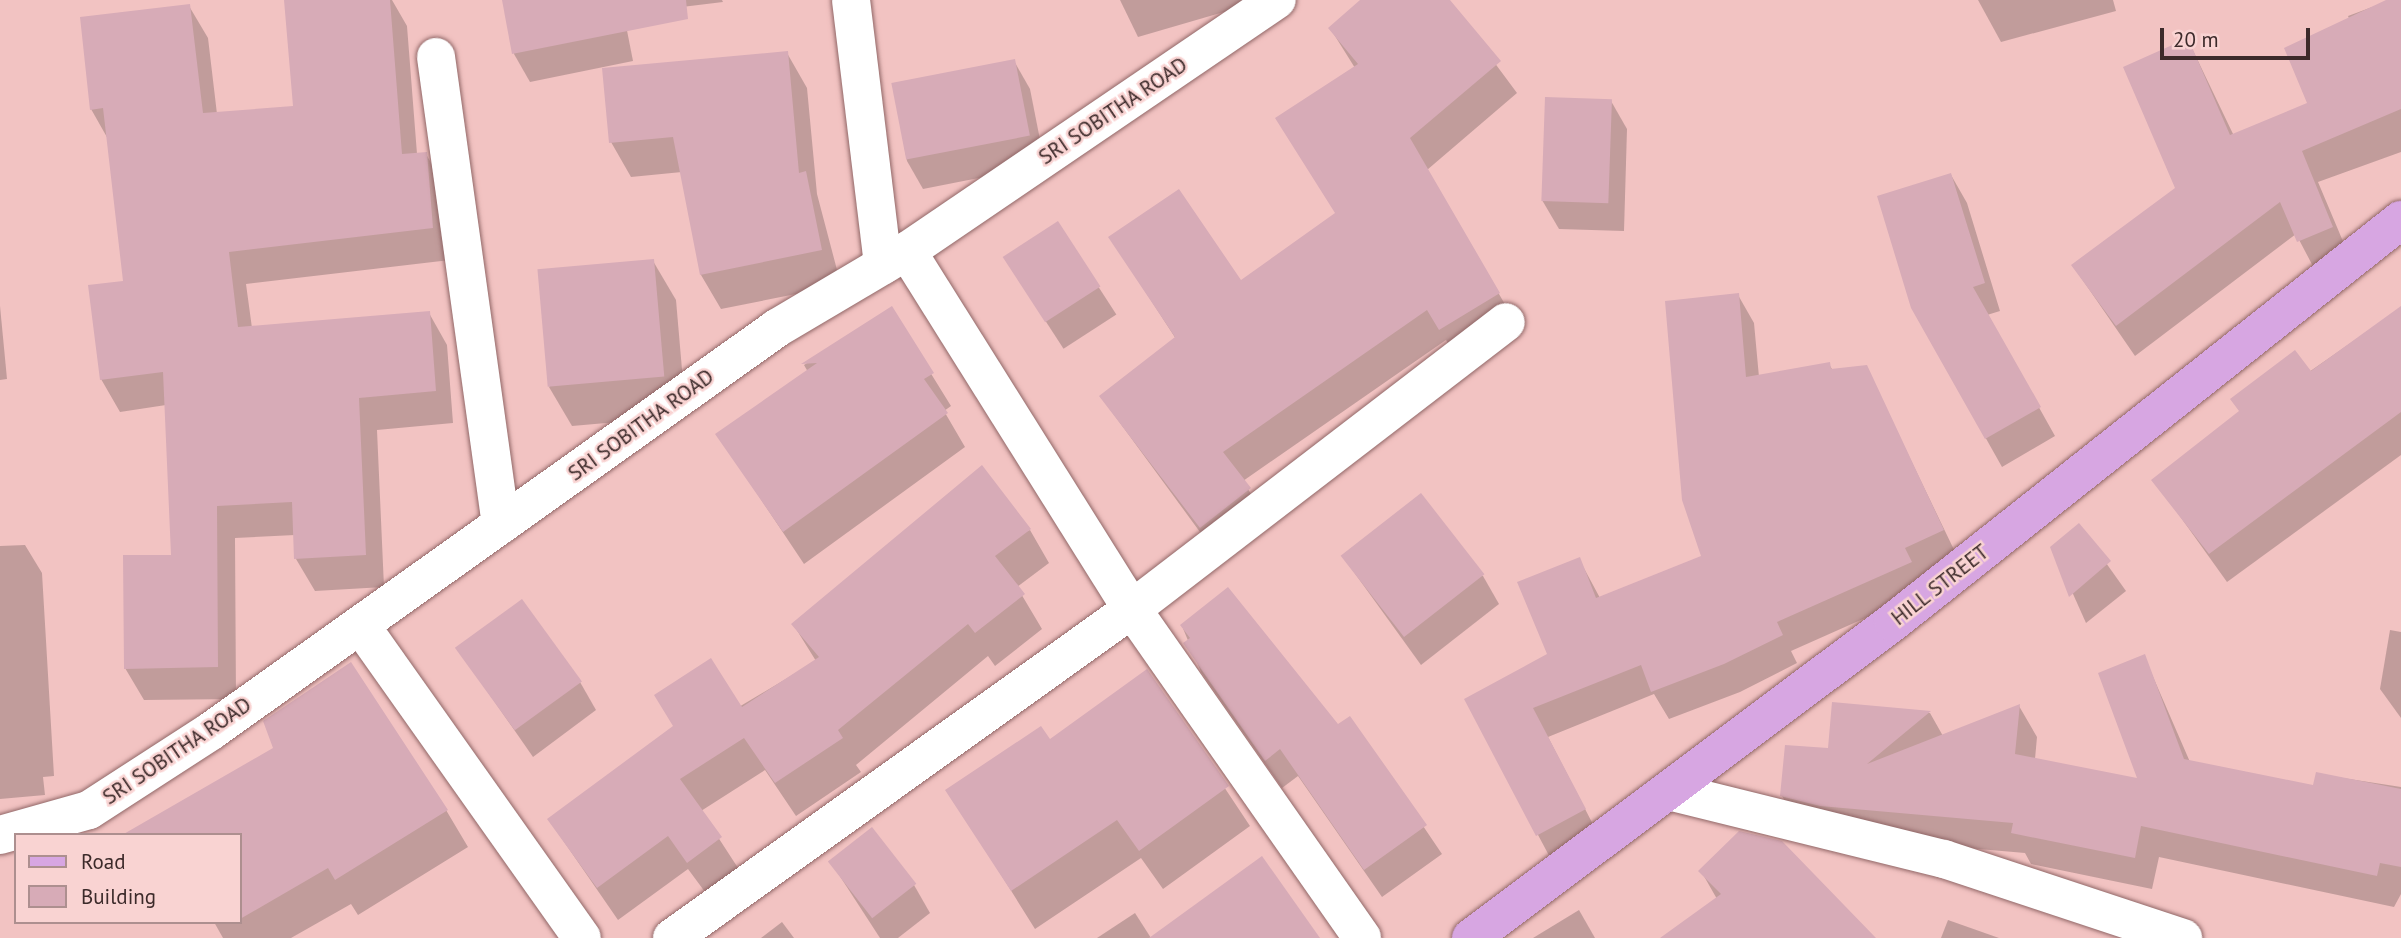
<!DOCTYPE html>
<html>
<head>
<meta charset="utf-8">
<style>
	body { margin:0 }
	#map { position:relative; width:2401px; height:938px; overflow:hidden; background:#f2c3c2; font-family:"PT Sans",sans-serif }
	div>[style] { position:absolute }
	.shadow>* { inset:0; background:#0003; transform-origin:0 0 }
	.building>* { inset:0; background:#d7abb7; transform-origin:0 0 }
	.roads { filter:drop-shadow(0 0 2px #916767) drop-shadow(0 0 2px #916767) }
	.minor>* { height:38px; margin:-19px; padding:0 19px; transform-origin:19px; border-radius:19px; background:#fff }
	.major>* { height:38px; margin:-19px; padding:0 19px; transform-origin:19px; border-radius:19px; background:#d7a6e2 }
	span { translate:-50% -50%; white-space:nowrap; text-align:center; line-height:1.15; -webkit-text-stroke:5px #f9d3d2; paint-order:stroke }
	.street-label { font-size:21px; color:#3c2a2a }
	.legend { position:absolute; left:14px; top:833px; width:228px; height:91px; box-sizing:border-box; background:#f9d3d2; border:2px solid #ad8f8f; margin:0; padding:9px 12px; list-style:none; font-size:21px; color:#3c2a2a }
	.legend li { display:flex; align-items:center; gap:14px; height:35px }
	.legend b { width:35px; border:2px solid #ad8f8f }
	.scale { position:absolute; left:2160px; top:28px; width:150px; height:32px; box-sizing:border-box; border:4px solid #3c2a2a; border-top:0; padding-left:9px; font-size:21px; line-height:24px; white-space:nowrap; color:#3c2a2a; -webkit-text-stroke:5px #f9d3d2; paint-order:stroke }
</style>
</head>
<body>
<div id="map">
	<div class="shadow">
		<div style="clip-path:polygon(321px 0,392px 0,407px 26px,417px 154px,426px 154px,444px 186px,450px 260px,246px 284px,252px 328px,429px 313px,447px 345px,453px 423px,377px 430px,384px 587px,315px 591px,296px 559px,295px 535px,235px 538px,236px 699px,144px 700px,125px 668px,173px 556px,166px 405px,120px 412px,101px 379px,125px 282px,108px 139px,91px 109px,189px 6px,208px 38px,217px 114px,295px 107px)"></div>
		<div style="clip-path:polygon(503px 0,621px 0,633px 61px,530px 82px,514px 54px)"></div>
		<div style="clip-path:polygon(642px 0,722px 0,723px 2px,649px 11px)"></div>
		<div style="clip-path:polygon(1120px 0,1265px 0,1138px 37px)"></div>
		<div style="clip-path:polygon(1363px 0,1448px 0,1517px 93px,1427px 170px,1517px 325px,1458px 360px,1446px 340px,1243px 481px,1267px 520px,1219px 558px,1101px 397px,1176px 339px,1110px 237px,1240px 282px,1336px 215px,1355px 68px,1330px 28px)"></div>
		<div style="clip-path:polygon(1978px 0,2113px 0,2116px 11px,2001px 42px)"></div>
		<div style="clip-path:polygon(2391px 0,2401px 0,2401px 152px,2318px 182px,2350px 258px,2316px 272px,2296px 234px,2135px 356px,2073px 266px,2177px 188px,2188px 40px,2234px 136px,2309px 104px,2351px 23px,2348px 16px)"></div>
		<div style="clip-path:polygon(787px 53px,807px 88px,817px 194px,841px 285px,721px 309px,701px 275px,682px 172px,631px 177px,611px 142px)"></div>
		<div style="clip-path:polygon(1014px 61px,1030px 89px,1045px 165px,923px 189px,907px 161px,893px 85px)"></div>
		<div style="clip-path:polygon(1611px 101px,1627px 129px,1624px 231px,1559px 229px,1542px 200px)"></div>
		<div style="clip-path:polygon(1951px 175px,1967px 203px,2000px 311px,1987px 315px,2055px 436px,2002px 467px,1912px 307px)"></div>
		<div style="left:1057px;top:223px;width:109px;height:63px;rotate:57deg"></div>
		<div style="clip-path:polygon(653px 261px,676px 300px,686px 416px,572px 426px,549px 387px)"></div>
		<div style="clip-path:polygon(1738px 295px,1754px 323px,1759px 377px,1829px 364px,1833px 371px,1866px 367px,1958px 558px,1920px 576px,1926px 591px,1791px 651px,1797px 663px,1740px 692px,1669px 719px,1654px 694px,1548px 737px,1600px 838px,1553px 863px,1466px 700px,1549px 655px,1579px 559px,1600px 598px,1703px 557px)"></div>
		<div style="clip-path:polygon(0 306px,7px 379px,0 380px)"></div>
		<div style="clip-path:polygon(2401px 308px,2401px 455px,2227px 582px,2154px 480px)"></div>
		<div style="clip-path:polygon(891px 309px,951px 406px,944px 411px,965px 447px,804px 564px,718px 435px,808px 372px,804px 365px)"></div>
		<div style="clip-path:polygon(2079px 525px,2126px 591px,2086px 623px,2052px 547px)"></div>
		<div style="clip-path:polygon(1030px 530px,1049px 563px,1017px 587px,1042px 629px,995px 666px,988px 656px,856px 765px,861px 772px,796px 816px,765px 770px,701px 811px,740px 871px,708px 896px,688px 869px,618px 920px,549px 820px,816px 661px,793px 624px)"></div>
		<div style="clip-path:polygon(25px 545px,42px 573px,54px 776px,43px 777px,45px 795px,0 799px,0 546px)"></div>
		<div style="clip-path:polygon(1343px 557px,1483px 576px,1499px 604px,1421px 665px)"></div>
		<div style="clip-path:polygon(1182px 626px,1338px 727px,1350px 718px,1442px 854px,1382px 897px,1298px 776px,1282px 788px,1201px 672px)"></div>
		<div style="clip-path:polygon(2390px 630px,2401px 632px,2401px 718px,2380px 689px)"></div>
		<div style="clip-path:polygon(458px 649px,580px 682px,596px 710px,533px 757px)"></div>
		<div style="clip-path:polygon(2144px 656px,2190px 762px,2314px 787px,2317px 774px,2401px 787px,2401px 894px,2394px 907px,2159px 857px,2152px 889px,2031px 864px,2025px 853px,1840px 837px,1800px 827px,1782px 796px,1829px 750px,1833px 704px,1930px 713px,1943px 736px,2019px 706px,2037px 737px,2035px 759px,2140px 780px)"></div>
		<div style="clip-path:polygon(1147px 671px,1250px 826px,1163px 889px,1141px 858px,1035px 929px,948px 790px,1050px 742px)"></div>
		<div style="clip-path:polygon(446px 810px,468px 847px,358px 915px,351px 904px,291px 938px,223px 938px,214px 922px,240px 922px,240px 835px)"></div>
		<div style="clip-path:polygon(830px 861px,914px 885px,930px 913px,898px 938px,880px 938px)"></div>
		<div style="clip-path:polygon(1701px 871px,1873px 938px,1663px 938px,1717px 899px)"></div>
		<div style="clip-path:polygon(1579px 910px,1595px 938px,1533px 938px)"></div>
		<div style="clip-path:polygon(1135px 913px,1151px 938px,1097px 938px)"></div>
		<div style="clip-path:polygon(1948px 920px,1999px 938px,1941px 938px)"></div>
		<div style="clip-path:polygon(782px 922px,794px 938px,761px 938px)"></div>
	</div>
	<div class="building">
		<div style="clip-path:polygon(284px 0,390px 0,402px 154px,427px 152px,433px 228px,229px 252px,238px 327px,430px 311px,436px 391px,359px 398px,366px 555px,294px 559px,292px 502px,217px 506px,218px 667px,124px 669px,123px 555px,171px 555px,163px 372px,100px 380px,88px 285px,123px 281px,103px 108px,90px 110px,80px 17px,190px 4px,203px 113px,293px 106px)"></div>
		<div style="clip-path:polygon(502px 0,686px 0,688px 19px,512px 54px)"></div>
		<div style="clip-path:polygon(1360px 0,1450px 0,1501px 61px,1410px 138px,1500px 293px,1439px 330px,1427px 310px,1223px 452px,1251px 488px,1200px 528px,1099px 396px,1175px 337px,1108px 237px,1179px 189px,1241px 280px,1335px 213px,1275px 118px,1358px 64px,1328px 28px)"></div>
		<div style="clip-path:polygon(2386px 0,2401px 0,2401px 109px,2302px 151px,2333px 227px,2297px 242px,2280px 202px,2116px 326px,2071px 265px,2175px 188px,2123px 67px,2188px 38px,2230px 135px,2307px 103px,2284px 48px)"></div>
		<div style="clip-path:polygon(788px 51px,799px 173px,806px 171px,822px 250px,700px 275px,673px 137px,609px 143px,602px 68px)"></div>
		<div style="left:1015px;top:59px;width:78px;height:126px;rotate:79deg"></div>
		<div style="left:1545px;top:97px;width:67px;height:104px;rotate:2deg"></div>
		<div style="clip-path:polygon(1951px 173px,1985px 283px,1973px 287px,2041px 407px,1985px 439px,1911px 308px,1877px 196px)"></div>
		<div style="left:1058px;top:221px;width:78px;height:66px;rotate:57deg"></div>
		<div style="left:654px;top:259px;width:118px;height:117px;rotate:85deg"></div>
		<div style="clip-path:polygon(1739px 293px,1746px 377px,1830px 362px,1831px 369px,1867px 365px,1944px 530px,1905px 548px,1912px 562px,1777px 622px,1783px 635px,1724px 664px,1651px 692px,1641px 665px,1533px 708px,1586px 809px,1536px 836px,1464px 699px,1547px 654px,1517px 582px,1580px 557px,1596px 598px,1701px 556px,1682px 500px,1665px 301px)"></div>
		<div style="clip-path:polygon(892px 306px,934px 373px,924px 379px,948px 413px,783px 532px,715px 434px,817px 363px,801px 364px)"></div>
		<div style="clip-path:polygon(2401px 306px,2401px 412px,2209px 554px,2151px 480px,2239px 411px,2230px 399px,2295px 350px,2311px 371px)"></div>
		<div style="clip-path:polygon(982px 465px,1031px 529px,995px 556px,1025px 594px,975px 633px,968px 624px,838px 730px,843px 738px,775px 783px,744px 738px,680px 779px,722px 837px,687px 863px,668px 836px,597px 888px,547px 819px,673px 726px,654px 695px,711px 658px,742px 707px,819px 657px,791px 624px)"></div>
		<div style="left:1421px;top:493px;width:103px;height:102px;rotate:52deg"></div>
		<div style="clip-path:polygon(2079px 523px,2111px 561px,2069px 597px,2050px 547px)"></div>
		<div style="clip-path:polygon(1228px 587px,1338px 724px,1350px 716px,1427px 825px,1364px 870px,1280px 749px,1265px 761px,1183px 643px,1190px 638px,1180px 625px)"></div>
		<div style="left:522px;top:599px;width:102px;height:83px;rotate:54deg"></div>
		<div style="clip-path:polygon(2145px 654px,2184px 759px,2313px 785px,2316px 772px,2401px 789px,2401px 867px,2380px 863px,2377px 876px,2141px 826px,2135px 858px,2011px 833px,2013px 823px,1820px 806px,1780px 796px,1785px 745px,1828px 748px,1832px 702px,1931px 711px,1867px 764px,2020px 704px,2015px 754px,2137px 778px,2098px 673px)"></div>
		<div style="clip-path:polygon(351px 662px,448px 810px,335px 880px,328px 868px,240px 919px,240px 835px,122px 835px,273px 748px,263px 721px)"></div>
		<div style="clip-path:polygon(1147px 669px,1229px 786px,1139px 851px,1117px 820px,1011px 891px,945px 790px,1041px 726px,1050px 739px)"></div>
		<div style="left:872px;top:827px;width:72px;height:56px;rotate:52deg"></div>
		<div style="clip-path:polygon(1739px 831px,1782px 841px,1876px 938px,1660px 938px,1721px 894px,1698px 871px)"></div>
		<div style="clip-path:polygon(1262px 856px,1320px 938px,1149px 938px)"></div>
	</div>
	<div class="roads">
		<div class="minor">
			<div style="left:851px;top:0;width:267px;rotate:83.1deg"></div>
			<div style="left:436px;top:57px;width:472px;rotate:82.1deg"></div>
			<div style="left:907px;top:251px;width:423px;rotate:57.9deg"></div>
			<div style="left:1132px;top:609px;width:401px;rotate:55deg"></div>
			<div style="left:361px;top:626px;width:382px;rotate:54.7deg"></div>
			<div style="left:1673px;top:792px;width:279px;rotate:13.9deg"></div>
			<div style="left:1944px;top:859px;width:252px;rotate:18.3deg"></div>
			<div style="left:0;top:835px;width:92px;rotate:-15.7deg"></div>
			<div style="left:89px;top:810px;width:145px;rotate:-32.9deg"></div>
			<div style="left:211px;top:731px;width:695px;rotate:-35.45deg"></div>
			<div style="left:777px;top:328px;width:151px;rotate:-30.6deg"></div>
			<div style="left:907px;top:251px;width:447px;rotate:-34.2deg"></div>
			<div style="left:672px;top:938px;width:566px;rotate:-35.57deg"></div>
			<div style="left:1132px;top:609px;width:471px;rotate:-37.5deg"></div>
		</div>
		<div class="major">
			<div style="left:1471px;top:938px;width:527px;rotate:-36.83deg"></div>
			<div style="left:1893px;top:622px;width:648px;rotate:-38.36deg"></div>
		</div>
	</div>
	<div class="street-label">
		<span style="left:1113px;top:111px;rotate:-34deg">SRI SOBITHA ROAD</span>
		<span style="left:641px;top:425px;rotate:-36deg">SRI SOBITHA ROAD</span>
		<span style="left:1940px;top:585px;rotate:-38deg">HILL STREET</span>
		<span style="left:177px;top:751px;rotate:-34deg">SRI SOBITHA ROAD</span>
	</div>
	<ul class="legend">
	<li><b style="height:9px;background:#d7a6e2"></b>Road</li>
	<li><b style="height:19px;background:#d7abb7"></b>Building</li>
	</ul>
	<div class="scale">20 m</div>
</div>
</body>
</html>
